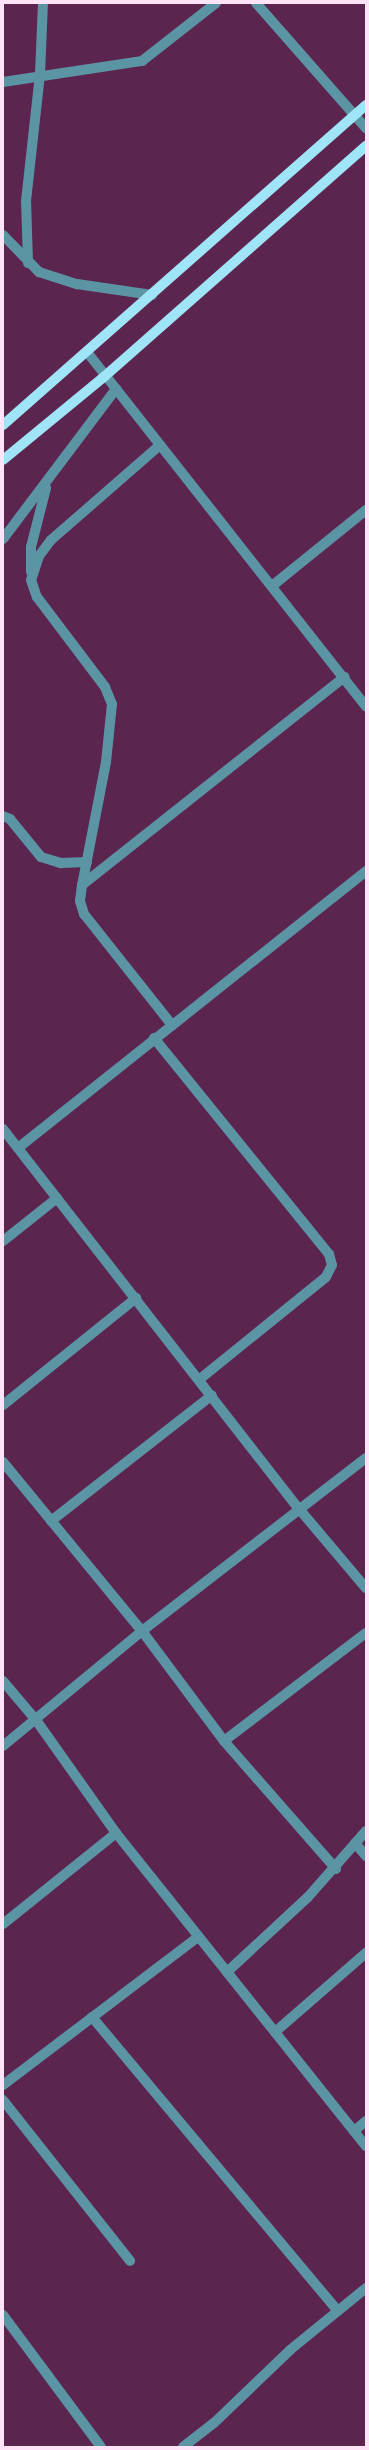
<!DOCTYPE html>
<html>
<head>
<meta charset="utf-8">
<style>
	body { margin:0 }
	#map { position:relative; width:369px; height:2450px; overflow:hidden; background:#5b2550; font-family:Manrope,sans-serif }
	div>[style] { position:absolute }
	.minor>* { height:10px; margin:-5px; padding:0 5px; transform-origin:5px; border-radius:5px; background:#5b95a4 }
	.major>* { height:10px; margin:-5px; padding:0 5px; transform-origin:5px; border-radius:5px; background:#a0e5f7 }
	span { translate:-50% -50%; white-space:nowrap; text-align:center; line-height:1.15; -webkit-text-stroke:4px #4f1a45; paint-order:stroke }
	.frame { position:absolute; inset:0; border:4px solid #ffe3f7; pointer-events:none }
</style>
</head>
<body>
<div id="map">
	<div class="minor">
		<div style="left:256px;top:3px;width:167px;rotate:48.7deg"></div>
		<div style="left:3px;top:82px;width:141px;rotate:-8.6deg"></div>
		<div style="left:142px;top:61px;width:94px;rotate:-38.1deg"></div>
		<div style="left:3px;top:235px;width:52px;rotate:45.8deg"></div>
		<div style="left:39px;top:272px;width:40px;rotate:18deg"></div>
		<div style="left:77px;top:284px;width:76px;rotate:8.3deg"></div>
		<div style="left:28px;top:263px;width:62px;rotate:-91.8deg"></div>
		<div style="left:26px;top:201px;width:128px;rotate:-83.7deg"></div>
		<div style="left:40px;top:74px;width:71px;rotate:-87.6deg"></div>
		<div style="left:87px;top:352px;width:451px;rotate:51.8deg"></div>
		<div style="left:160px;top:445px;width:145px;rotate:138.9deg"></div>
		<div style="left:51px;top:540px;width:20px;rotate:127deg"></div>
		<div style="left:39px;top:556px;width:25px;rotate:108deg"></div>
		<div style="left:31px;top:580px;width:18px;rotate:71deg"></div>
		<div style="left:37px;top:597px;width:113px;rotate:52.9deg"></div>
		<div style="left:105px;top:687px;width:18px;rotate:68deg"></div>
		<div style="left:112px;top:704px;width:58px;rotate:95.9deg"></div>
		<div style="left:106px;top:762px;width:125px;rotate:101deg"></div>
		<div style="left:82px;top:885px;width:16px;rotate:97deg"></div>
		<div style="left:80px;top:901px;width:14px;rotate:73deg"></div>
		<div style="left:84px;top:914px;width:142px;rotate:51.6deg"></div>
		<div style="left:3px;top:539px;width:188px;rotate:-53deg"></div>
		<div style="left:31px;top:572px;width:25px;rotate:-90deg"></div>
		<div style="left:31px;top:547px;width:61px;rotate:-75.7deg"></div>
		<div style="left:272px;top:586px;width:121px;rotate:-39deg"></div>
		<div style="left:3px;top:816px;width:8px;rotate:23deg"></div>
		<div style="left:10px;top:819px;width:49px;rotate:50.8deg"></div>
		<div style="left:41px;top:857px;width:21px;rotate:17deg"></div>
		<div style="left:61px;top:863px;width:26px;rotate:-2deg"></div>
		<div style="left:82px;top:885px;width:335px;rotate:-38.4deg"></div>
		<div style="left:154px;top:1038px;width:278px;rotate:51deg"></div>
		<div style="left:329px;top:1254px;width:11px;rotate:75deg"></div>
		<div style="left:332px;top:1265px;width:13px;rotate:117deg"></div>
		<div style="left:326px;top:1277px;width:162px;rotate:141deg"></div>
		<div style="left:3px;top:1129px;width:483px;rotate:52.1deg"></div>
		<div style="left:300px;top:1510px;width:102px;rotate:49.8deg"></div>
		<div style="left:18px;top:1148px;width:445px;rotate:-38.5deg"></div>
		<div style="left:3px;top:1241px;width:69px;rotate:-38.5deg"></div>
		<div style="left:3px;top:1405px;width:171px;rotate:-38.8deg"></div>
		<div style="left:3px;top:1462px;width:219px;rotate:50.6deg"></div>
		<div style="left:142px;top:1631px;width:137px;rotate:53.3deg"></div>
		<div style="left:224px;top:1741px;width:170px;rotate:48.8deg"></div>
		<div style="left:51px;top:1521px;width:204px;rotate:-38deg"></div>
		<div style="left:3px;top:1681px;width:51px;rotate:49.8deg"></div>
		<div style="left:36px;top:1720px;width:138px;rotate:54.7deg"></div>
		<div style="left:116px;top:1833px;width:401px;rotate:51.4deg"></div>
		<div style="left:224px;top:1741px;width:178px;rotate:-37.3deg"></div>
		<div style="left:3px;top:1746px;width:180px;rotate:-39.6deg"></div>
		<div style="left:142px;top:1631px;width:283px;rotate:-37.7deg"></div>
		<div style="left:355px;top:1843px;width:17px;rotate:50deg"></div>
		<div style="left:3px;top:1924px;width:145px;rotate:-38.8deg"></div>
		<div style="left:227px;top:1972px;width:110px;rotate:-42.8deg"></div>
		<div style="left:308px;top:1897px;width:88px;rotate:-48.7deg"></div>
		<div style="left:92px;top:2017px;width:383px;rotate:50.1deg"></div>
		<div style="left:275px;top:2032px;width:121px;rotate:-41deg"></div>
		<div style="left:3px;top:2085px;width:245px;rotate:-37.2deg"></div>
		<div style="left:3px;top:2100px;width:205px;rotate:51.7deg"></div>
		<div style="left:354px;top:2131px;width:16px;rotate:-40deg"></div>
		<div style="left:3px;top:2315px;width:164px;rotate:53.4deg"></div>
		<div style="left:183px;top:2447px;width:39px;rotate:-38deg"></div>
		<div style="left:214px;top:2423px;width:105px;rotate:-43.8deg"></div>
		<div style="left:290px;top:2350px;width:98px;rotate:-39.2deg"></div>
	</div>
	<div class="major">
		<div style="left:3px;top:425px;width:484px;rotate:-41.4deg"></div>
		<div style="left:3px;top:460px;width:132px;rotate:-39.5deg"></div>
		<div style="left:105px;top:376px;width:348px;rotate:-41.4deg"></div>
	</div>
	<div class="frame"></div>
</div>
</body>
</html>
